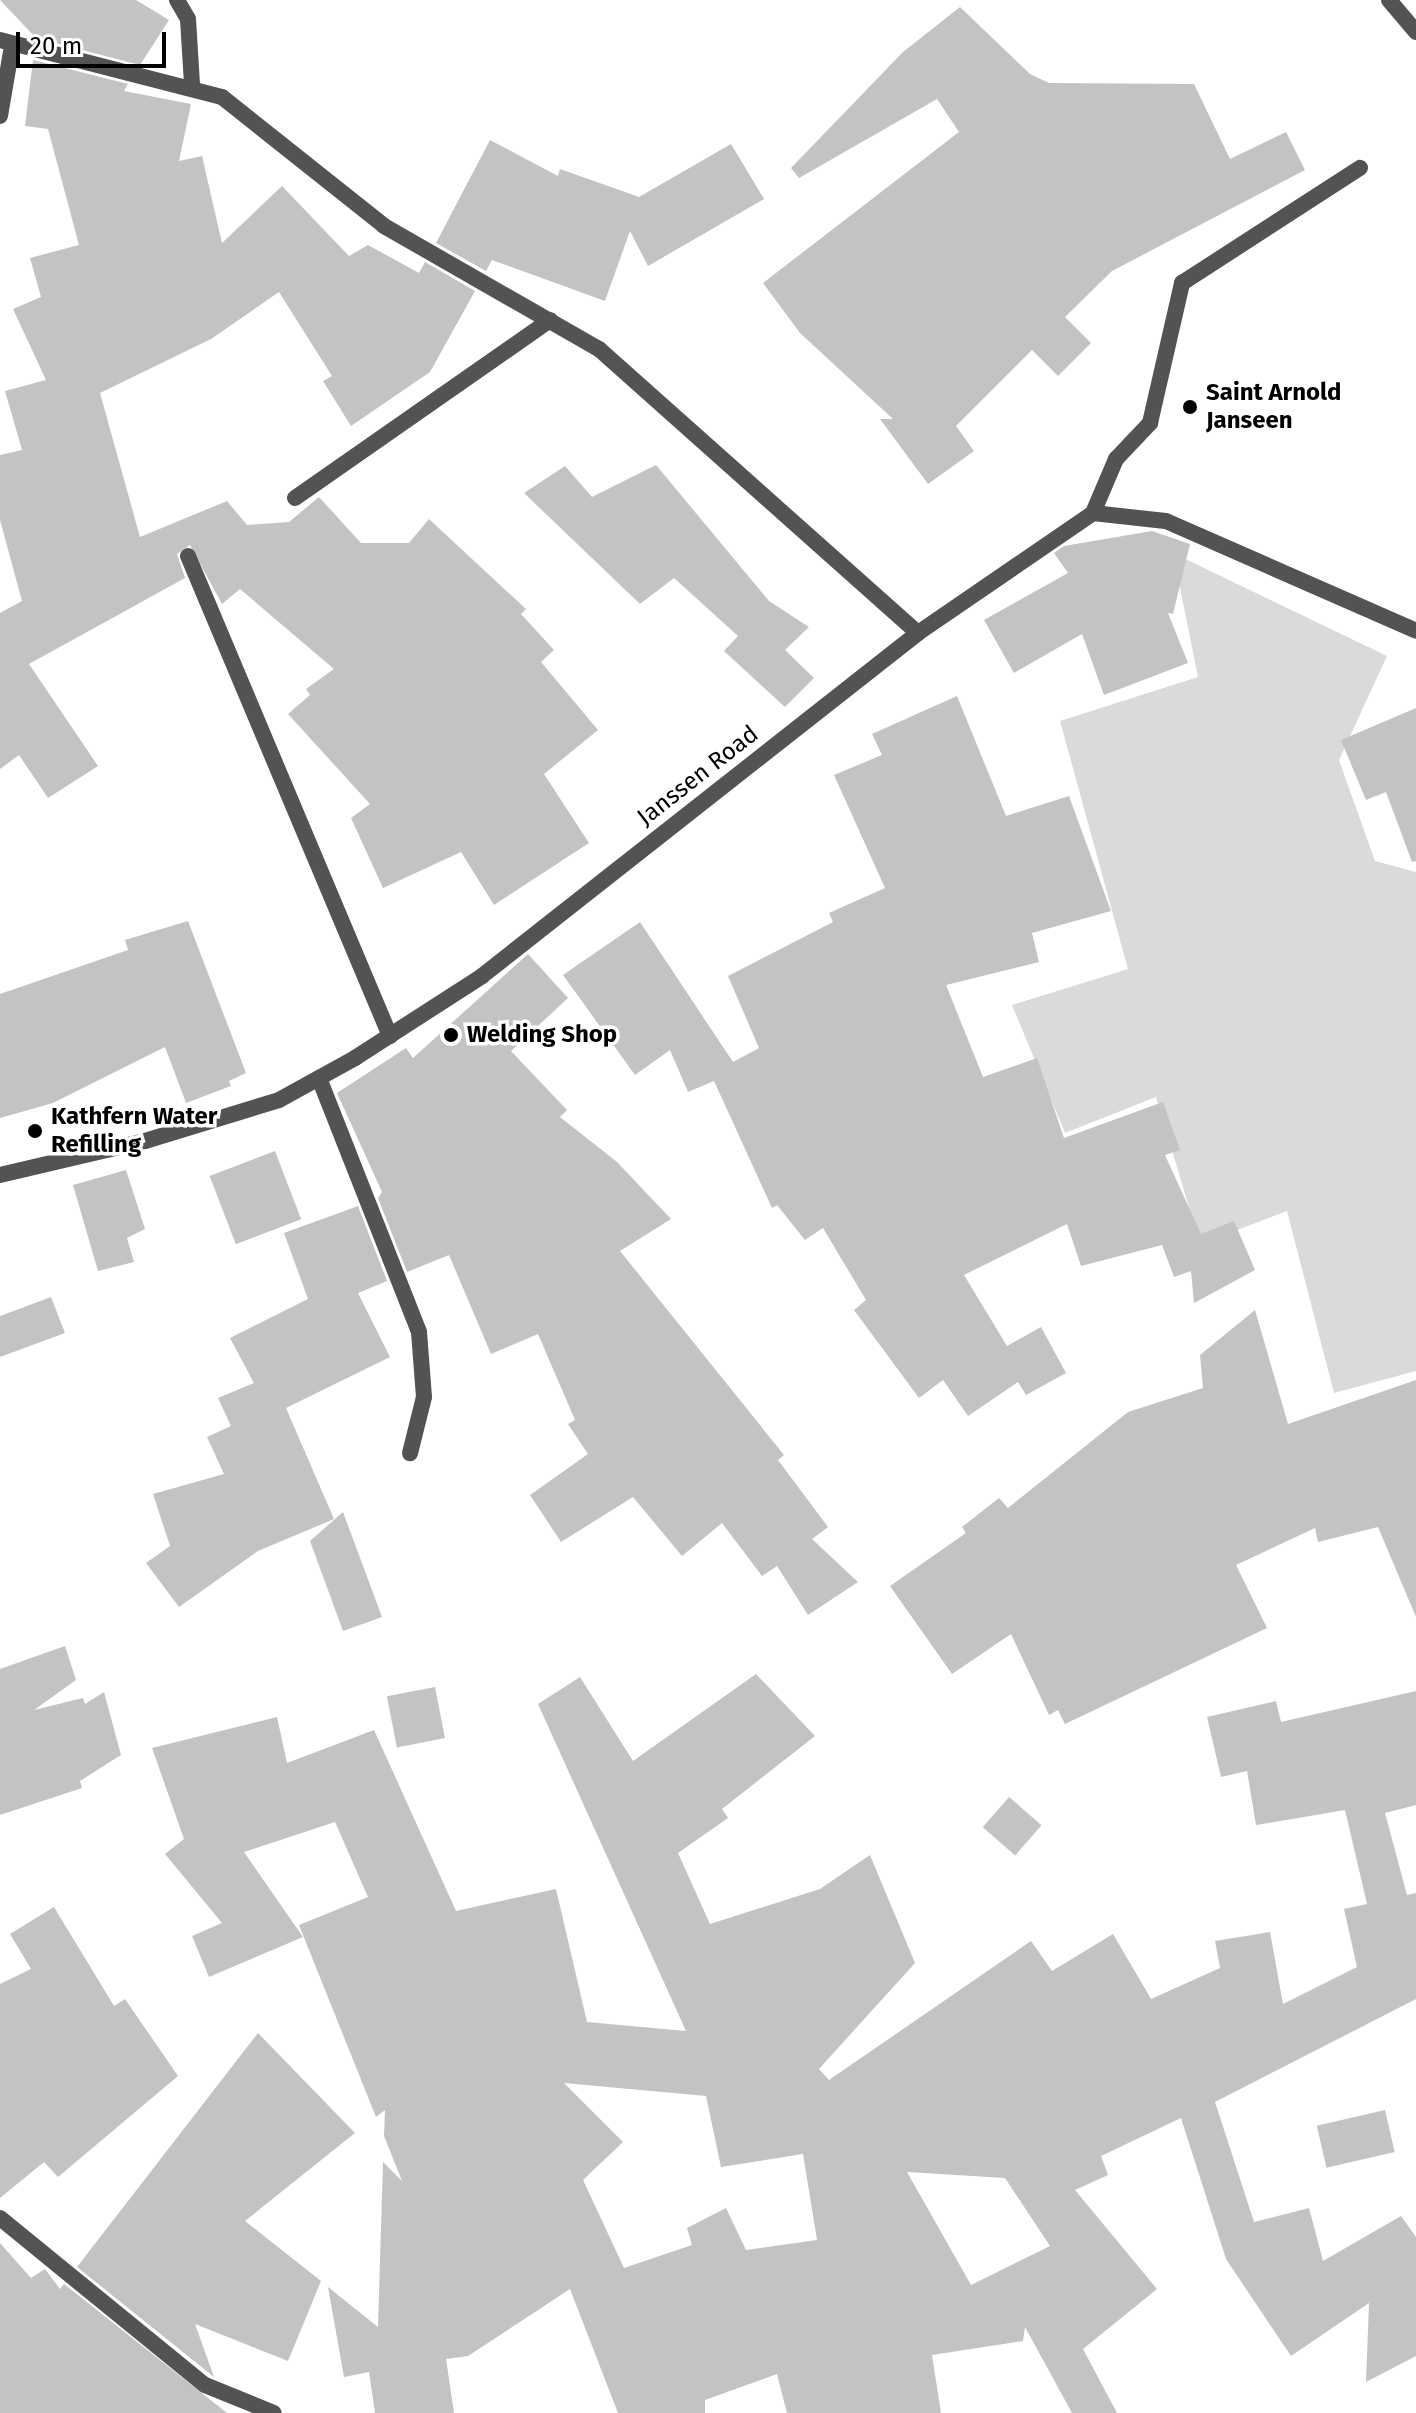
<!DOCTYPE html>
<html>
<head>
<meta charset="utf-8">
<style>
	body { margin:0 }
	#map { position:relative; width:1416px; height:2413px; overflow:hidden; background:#fff; font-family:"Fira Sans",sans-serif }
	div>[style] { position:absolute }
	.green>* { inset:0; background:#dadada }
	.building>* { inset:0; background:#c3c3c3; transform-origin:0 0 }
	.lane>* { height:16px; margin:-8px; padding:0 8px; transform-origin:8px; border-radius:8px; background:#535353 }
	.street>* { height:16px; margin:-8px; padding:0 8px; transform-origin:8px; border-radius:8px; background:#535353 }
	.dots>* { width:22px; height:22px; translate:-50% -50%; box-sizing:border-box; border:4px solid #fff; border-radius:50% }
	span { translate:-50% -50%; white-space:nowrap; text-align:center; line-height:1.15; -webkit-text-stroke:7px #fff; paint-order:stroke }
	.poi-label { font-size:24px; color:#000; font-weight:700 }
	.left { translate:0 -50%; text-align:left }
	.street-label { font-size:24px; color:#000 }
	.scale { position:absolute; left:16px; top:32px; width:150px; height:36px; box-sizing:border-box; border:4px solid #000; border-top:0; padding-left:10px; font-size:24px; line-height:28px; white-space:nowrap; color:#000; -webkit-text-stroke:6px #fff; paint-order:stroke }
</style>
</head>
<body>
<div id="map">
	<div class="green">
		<div style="clip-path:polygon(1173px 553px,1387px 656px,1339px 760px,1375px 861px,1416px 872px,1416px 1371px,1334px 1393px,1287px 1211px,1200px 1244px,1156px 1097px,1065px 1133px,1012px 1005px,1128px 969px,1060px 721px,1198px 677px)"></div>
	</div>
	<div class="building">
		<div style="clip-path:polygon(0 0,136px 0,169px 20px,140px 65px,36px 38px)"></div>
		<div style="clip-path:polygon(960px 7px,1030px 74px,1049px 83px,1194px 84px,1230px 159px,1286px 132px,1305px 170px,1112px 271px,1065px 317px,1091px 343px,1058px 376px,1032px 350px,956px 426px,974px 451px,928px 484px,880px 419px,893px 419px,800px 333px,763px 283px,959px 132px,937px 99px,799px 178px,791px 168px,903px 52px)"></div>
		<div style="clip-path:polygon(33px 60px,128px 84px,124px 91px,191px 104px,179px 161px,202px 156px,222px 243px,282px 186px,349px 256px,368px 245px,419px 273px,425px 262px,475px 291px,430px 372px,351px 426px,323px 381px,332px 376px,279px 292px,211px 339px,100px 393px,140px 537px,227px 501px,247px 525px,289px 522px,319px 497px,361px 543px,409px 543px,429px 519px,526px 609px,521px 614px,554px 650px,541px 662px,598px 730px,544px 774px,589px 843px,494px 905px,461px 852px,383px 888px,351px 818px,370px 804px,288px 714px,310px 695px,306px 689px,334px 669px,240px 589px,222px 604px,190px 545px,177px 554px,185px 578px,29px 664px,98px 766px,48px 798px,19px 755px,0 769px,0 613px,22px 601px,0 520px,0 455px,22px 450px,5px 391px,46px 380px,13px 309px,41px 297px,30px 258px,79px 245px,48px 129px,25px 126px)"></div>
		<div style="clip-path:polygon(490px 140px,558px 176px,560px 169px,639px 197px,731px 144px,764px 199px,648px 266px,630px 231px,605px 301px,492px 260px,486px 271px,436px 243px)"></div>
		<div style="clip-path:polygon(656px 465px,769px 601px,809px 627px,785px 650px,814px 678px,785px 707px,724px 651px,738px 636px,674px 578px,640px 604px,524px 493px,565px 466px,592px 497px)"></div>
		<div style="clip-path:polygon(1152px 531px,1190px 544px,1173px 614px,1168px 613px,1188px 663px,1104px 695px,1082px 634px,1014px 673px,984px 620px,1068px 573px,1054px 553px,1064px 546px)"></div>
		<div style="clip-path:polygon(957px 696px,1006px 816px,1069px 796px,1111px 911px,1032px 933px,1039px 962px,946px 985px,983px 1077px,1037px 1058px,1064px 1138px,1163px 1102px,1180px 1150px,1165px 1155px,1201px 1234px,1234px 1221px,1255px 1270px,1194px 1303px,1191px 1271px,1174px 1277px,1162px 1245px,1081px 1266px,1067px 1224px,964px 1275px,1007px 1346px,1041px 1327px,1066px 1373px,1026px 1395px,1018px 1382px,968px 1416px,943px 1380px,919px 1398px,854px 1310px,866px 1300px,823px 1228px,805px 1240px,777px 1205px,772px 1208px,714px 1081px,688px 1092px,670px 1050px,635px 1075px,563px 975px,640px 922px,733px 1062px,759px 1048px,728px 976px,833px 922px,829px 913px,885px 888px,834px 775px,882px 755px,872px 734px)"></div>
		<div style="clip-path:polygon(1416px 708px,1416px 861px,1412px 862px,1386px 792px,1366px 800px,1341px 740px)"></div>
		<div style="clip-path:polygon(188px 921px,246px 1073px,229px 1081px,231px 1086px,186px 1103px,165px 1047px,53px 1103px,0 1118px,0 994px,128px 950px,125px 940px)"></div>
		<div style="clip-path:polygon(528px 954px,568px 998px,511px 1051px,567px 1110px,560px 1117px,617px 1162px,671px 1219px,620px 1251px,784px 1455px,778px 1460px,828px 1527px,812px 1539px,858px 1582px,808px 1615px,777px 1566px,762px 1576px,722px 1523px,682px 1556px,633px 1497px,561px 1542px,530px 1495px,588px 1454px,568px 1424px,575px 1420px,538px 1334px,491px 1354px,449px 1255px,407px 1272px,378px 1198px,382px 1192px,337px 1093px,406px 1048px,413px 1058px)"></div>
		<div style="left:275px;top:1151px;width:73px;height:70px;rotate:69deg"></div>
		<div style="clip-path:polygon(126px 1170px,145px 1229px,127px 1238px,134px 1262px,98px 1271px,73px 1185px)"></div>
		<div style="clip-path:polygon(358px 1206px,387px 1281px,358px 1293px,390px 1357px,286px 1408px,334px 1519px,258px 1551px,179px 1607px,146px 1563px,170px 1546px,153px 1494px,224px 1474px,207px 1437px,231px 1426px,218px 1398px,254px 1383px,230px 1338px,308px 1299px,284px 1233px)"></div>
		<div style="clip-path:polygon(51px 1297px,65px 1333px,0 1357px,0 1316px)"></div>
		<div style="clip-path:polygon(1255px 1310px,1288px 1424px,1416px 1380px,1416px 1617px,1378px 1527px,1318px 1542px,1315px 1528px,1236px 1565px,1267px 1628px,1065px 1724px,1058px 1710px,1049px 1715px,1011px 1634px,952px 1674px,890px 1586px,966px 1533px,962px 1527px,999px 1498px,1008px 1508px,1128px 1412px,1203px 1388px,1200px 1355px)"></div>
		<div style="clip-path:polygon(343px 1512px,382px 1617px,343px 1631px,310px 1541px)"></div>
		<div style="clip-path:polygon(65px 1646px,76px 1680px,34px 1710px,83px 1698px,85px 1704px,104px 1692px,121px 1755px,80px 1781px,82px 1788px,0 1815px,0 1669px)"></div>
		<div style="clip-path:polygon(evenodd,756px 1674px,815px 1736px,722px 1809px,728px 1818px,678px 1853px,710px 1924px,820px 1889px,870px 1855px,915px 1963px,819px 2069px,829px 2080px,1031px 1941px,1052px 1971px,1113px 1934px,1151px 1999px,1220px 1968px,1215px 1941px,1270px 1932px,1283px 2004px,1357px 1967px,1344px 1909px,1367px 1904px,1345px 1810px,1256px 1825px,1247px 1771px,1221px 1777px,1207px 1717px,1276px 1701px,1281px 1722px,1416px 1691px,1416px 1805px,1385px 1813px,1407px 1895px,1416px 1893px,1416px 1999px,1215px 2102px,1254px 2222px,1309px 2208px,1323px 2261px,1401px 2216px,1416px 2237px,1416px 2356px,1366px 2382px,1369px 2303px,1291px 2356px,1226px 2259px,1181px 2118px,1101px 2156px,1108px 2175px,1075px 2190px,1157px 2289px,1083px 2349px,1117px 2413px,1072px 2413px,1025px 2327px,1023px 2341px,932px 2355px,941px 2413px,787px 2413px,777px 2374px,705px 2400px,705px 2413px,618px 2413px,570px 2289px,468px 2356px,446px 2359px,454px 2413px,375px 2413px,369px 2372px,344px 2377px,328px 2287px,378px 2327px,383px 2162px,402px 2181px,384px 2136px,385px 2110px,376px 2117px,299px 1925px,368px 1897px,335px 1822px,244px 1852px,303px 1937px,209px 1977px,192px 1936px,222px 1923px,165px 1854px,184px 1839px,152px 1748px,277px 1717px,287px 1763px,374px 1730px,456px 1911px,556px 1889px,587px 2022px,686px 2031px,538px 1704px,580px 1677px,633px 1761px,756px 1674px,564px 2083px,706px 2096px,721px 2167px,803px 2154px,817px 2240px,746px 2250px,726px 2208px,687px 2228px,692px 2245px,624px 2268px,583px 2180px,623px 2142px,564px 2083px,756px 1674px,907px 2172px,1005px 2178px,1050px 2246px,971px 2285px,907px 2172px)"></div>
		<div style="left:435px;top:1687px;width:52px;height:49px;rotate:79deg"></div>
		<div style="left:1009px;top:1797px;width:43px;height:40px;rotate:41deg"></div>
		<div style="clip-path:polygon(54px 1907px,114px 2006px,125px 1999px,178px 2076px,58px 2177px,44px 2162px,0 2198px,0 1984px,31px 1969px,10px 1934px)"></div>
		<div style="clip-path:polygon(258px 2033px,355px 2133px,245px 2221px,321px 2281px,288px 2361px,195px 2324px,214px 2377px,77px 2267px)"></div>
		<div style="left:1385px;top:2110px;width:43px;height:70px;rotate:77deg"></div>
		<div style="clip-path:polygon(0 2243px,31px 2278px,45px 2269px,60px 2289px,64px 2284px,227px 2413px,0 2413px)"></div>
	</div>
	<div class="lane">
		<div style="left:177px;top:0;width:22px;rotate:60deg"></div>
		<div style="left:188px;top:19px;width:65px;rotate:86.5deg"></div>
		<div style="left:0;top:116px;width:71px;rotate:-80.3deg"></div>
		<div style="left:1093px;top:513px;width:59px;rotate:-66.9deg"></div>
		<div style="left:1116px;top:459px;width:50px;rotate:-46.6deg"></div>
		<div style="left:1150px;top:423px;width:144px;rotate:-77.1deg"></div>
		<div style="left:1182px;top:283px;width:212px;rotate:-32.9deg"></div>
	</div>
	<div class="street">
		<div style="left:1389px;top:0;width:42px;rotate:49.8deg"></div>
		<div style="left:0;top:40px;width:229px;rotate:14.4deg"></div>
		<div style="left:222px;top:97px;width:207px;rotate:38.5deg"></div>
		<div style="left:384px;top:226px;width:248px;rotate:29.8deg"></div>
		<div style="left:599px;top:349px;width:427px;rotate:41.7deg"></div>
		<div style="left:295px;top:498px;width:311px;rotate:-34.9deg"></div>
		<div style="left:188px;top:556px;width:521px;rotate:67.18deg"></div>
		<div style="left:319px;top:1078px;width:273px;rotate:68.5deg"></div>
		<div style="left:419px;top:1332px;width:65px;rotate:85.6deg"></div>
		<div style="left:424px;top:1397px;width:58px;rotate:104deg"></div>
		<div style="left:0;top:1175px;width:149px;rotate:-13.2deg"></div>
		<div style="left:145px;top:1141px;width:140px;rotate:-17deg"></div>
		<div style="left:279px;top:1100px;width:87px;rotate:-28.9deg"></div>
		<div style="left:355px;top:1058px;width:151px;rotate:-32.8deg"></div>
		<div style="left:482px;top:976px;width:555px;rotate:-38.19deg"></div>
		<div style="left:918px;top:633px;width:212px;rotate:-34.4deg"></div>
		<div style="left:1093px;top:513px;width:73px;rotate:6.3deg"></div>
		<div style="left:1166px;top:521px;width:273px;rotate:23.7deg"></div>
		<div style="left:0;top:2218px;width:264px;rotate:39.2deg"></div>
		<div style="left:205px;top:2385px;width:74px;rotate:22.1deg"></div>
	</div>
	<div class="dots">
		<div style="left:1190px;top:407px;background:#000"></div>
		<div style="left:451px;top:1035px;background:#000"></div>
		<div style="left:35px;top:1131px;background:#000"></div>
	</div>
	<div class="poi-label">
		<span class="left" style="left:1206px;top:407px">Saint Arnold<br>Janseen</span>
		<span class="left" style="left:467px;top:1035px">Welding Shop</span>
		<span class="left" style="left:51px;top:1131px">Kathfern Water<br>Refilling</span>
	</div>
	<div class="street-label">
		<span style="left:698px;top:776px;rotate:-38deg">Janssen Road</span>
	</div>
	<div class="scale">20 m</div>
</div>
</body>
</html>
